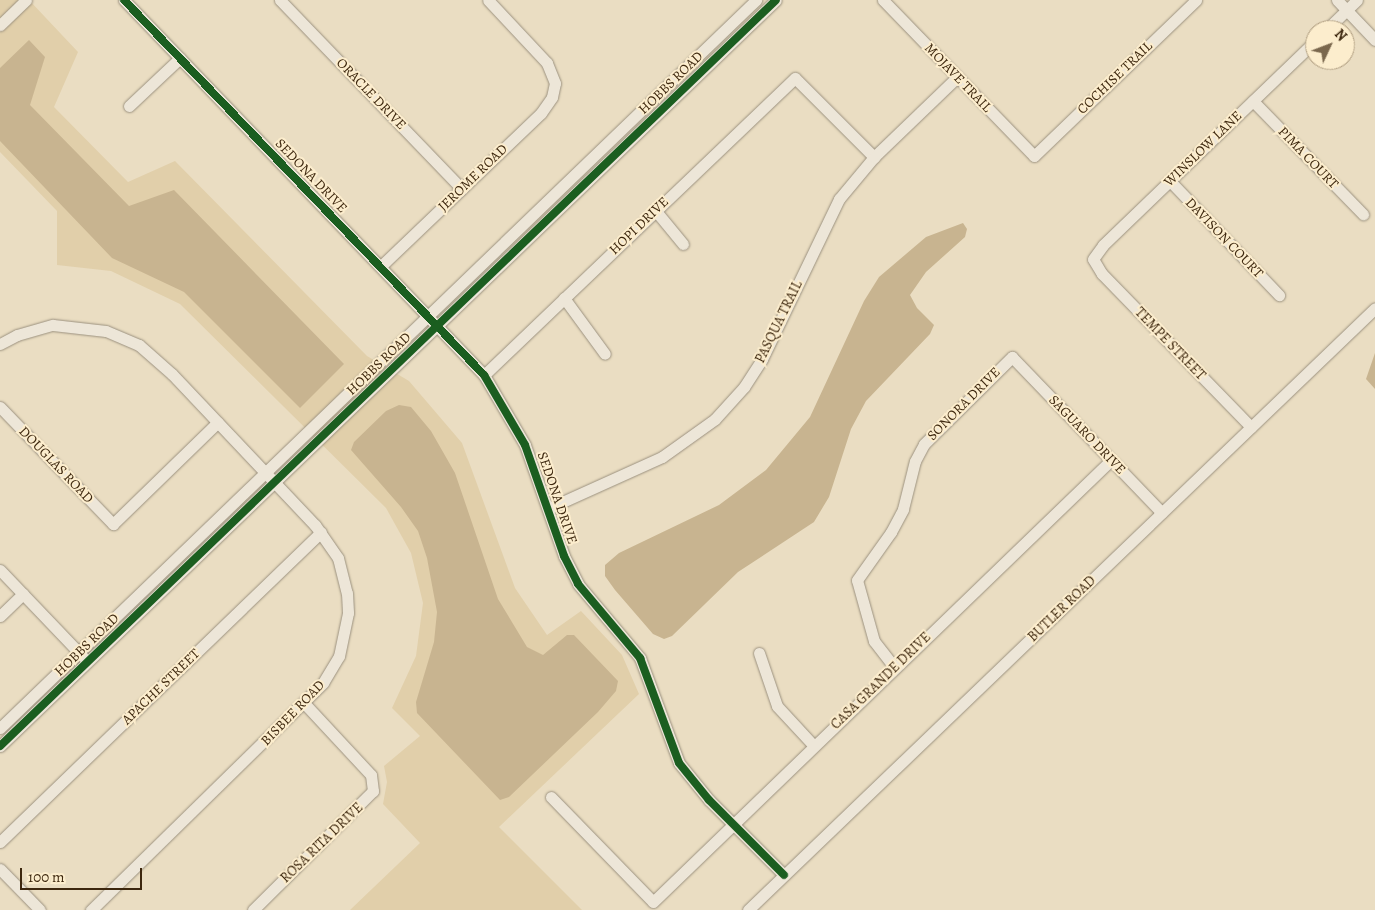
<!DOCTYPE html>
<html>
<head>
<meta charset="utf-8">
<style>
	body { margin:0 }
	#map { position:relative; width:1375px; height:910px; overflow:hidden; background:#eaddc2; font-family:Alegreya,serif }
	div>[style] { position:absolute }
	.green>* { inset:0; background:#e1cfaa }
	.water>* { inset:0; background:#c8b490 }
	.roads { filter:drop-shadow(0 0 1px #9b917f) drop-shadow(0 0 1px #9b917f) }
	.minor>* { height:11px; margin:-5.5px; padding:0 5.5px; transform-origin:5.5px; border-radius:5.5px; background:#ede6d8 }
	.cycleway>* { height:8px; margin:-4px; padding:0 4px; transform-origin:4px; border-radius:4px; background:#1b5e20 }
	span { translate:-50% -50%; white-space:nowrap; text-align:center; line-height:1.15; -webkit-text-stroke:4px #fcedcd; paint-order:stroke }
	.street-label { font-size:14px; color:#3d270e }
	.north { position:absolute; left:1305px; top:20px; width:50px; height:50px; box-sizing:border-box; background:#fcedcd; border:1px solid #b09e81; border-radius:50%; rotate:47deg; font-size:14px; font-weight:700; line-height:20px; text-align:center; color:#3d270e }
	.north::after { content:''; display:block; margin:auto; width:18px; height:22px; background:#7a674d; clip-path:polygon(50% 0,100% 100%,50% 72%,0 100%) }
	.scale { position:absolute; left:20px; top:868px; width:122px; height:22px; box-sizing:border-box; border:2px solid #3d270e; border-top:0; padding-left:6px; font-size:15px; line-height:18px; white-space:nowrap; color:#3d270e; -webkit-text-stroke:4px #fcedcd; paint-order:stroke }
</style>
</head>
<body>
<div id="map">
	<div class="green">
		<div style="clip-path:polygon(0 0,29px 0,78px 52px,54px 107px,128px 182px,175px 161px,367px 356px,409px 381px,462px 443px,515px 588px,547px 635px,581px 611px,622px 655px,639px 694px,499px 827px,582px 910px,350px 910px,420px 843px,383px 804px,387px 782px,384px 766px,420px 736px,392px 708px,416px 656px,423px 603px,411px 553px,386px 508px,180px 304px,111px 271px,57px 265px,57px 211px,0 152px)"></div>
	</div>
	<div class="water">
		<div style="clip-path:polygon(29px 40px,45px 57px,30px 105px,129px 206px,174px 190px,344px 364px,300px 408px,184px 292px,112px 258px,0 141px,0 68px)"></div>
		<div style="clip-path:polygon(963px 223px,967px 229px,965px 237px,926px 272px,910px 295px,917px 308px,934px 325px,930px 334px,866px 401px,851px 429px,829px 497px,814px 522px,738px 572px,672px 636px,664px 639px,653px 634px,615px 590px,605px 576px,605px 565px,619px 553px,719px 505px,766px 470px,810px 417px,864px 301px,879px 277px,926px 237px)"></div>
		<div style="clip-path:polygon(1375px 353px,1375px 389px,1366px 379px)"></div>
		<div style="clip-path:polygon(399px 405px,411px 407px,431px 431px,455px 473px,498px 599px,527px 647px,543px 655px,567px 635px,574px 635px,618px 681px,616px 691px,598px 712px,509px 797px,500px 800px,417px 713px,416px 702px,434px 642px,437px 612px,427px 558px,418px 531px,401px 507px,351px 450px,354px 442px,386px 411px)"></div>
	</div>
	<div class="roads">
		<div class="minor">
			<div style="left:124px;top:0;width:520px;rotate:46.17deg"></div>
			<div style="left:484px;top:375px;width:81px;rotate:59.6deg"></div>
			<div style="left:525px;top:445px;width:118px;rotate:70.6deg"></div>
			<div style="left:564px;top:556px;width:31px;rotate:63deg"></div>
			<div style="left:578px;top:584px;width:97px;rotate:50deg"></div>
			<div style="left:640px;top:658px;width:112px;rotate:69.6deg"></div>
			<div style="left:679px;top:763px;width:48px;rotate:51deg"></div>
			<div style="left:709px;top:800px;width:106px;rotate:45deg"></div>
			<div style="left:280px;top:0;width:262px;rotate:46.1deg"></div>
			<div style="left:883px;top:0;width:217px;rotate:45.9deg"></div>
			<div style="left:1034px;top:156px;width:225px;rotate:-43.9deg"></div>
			<div style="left:1337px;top:0;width:55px;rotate:46.5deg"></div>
			<div style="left:0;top:25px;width:36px;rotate:-44deg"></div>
			<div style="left:1326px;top:30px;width:43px;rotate:-44.1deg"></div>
			<div style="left:1253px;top:101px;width:158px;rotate:45.8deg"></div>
			<div style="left:129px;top:106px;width:70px;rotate:-43.3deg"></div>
			<div style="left:1170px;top:181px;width:158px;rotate:46.3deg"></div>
			<div style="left:655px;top:210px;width:44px;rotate:50.5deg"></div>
			<div style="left:381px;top:266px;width:221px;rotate:-43.7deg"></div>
			<div style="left:541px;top:113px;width:19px;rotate:-55deg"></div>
			<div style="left:552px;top:97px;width:14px;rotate:-78deg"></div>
			<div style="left:555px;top:83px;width:22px;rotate:-112deg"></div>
			<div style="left:547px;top:63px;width:86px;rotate:-133.1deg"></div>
			<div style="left:564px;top:298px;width:69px;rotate:53.8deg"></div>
			<div style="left:0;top:344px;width:19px;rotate:-28deg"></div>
			<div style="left:17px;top:335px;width:37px;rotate:-16deg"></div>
			<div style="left:53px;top:325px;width:53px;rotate:6.5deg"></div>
			<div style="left:106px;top:331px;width:36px;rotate:23deg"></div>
			<div style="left:139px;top:345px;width:44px;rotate:41.3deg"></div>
			<div style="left:172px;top:374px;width:208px;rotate:46.6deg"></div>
			<div style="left:315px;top:525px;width:40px;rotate:55.1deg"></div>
			<div style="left:338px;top:558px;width:36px;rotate:76deg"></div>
			<div style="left:347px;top:593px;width:20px;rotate:87deg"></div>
			<div style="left:348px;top:613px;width:44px;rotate:101.8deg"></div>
			<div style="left:339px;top:656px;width:31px;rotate:121deg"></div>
			<div style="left:323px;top:683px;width:325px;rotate:135.6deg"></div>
			<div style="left:484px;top:375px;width:430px;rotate:-43.7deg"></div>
			<div style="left:795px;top:78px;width:112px;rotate:45deg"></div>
			<div style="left:0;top:407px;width:163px;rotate:46deg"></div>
			<div style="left:113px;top:524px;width:146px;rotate:-44.2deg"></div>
			<div style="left:1251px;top:427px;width:214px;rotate:-134.2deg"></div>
			<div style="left:1102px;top:274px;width:17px;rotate:-121deg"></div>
			<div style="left:1093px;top:259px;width:17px;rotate:-54deg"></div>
			<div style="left:1103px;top:245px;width:294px;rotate:-43.9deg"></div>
			<div style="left:549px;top:508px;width:124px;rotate:-24.3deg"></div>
			<div style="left:662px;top:457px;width:65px;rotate:-35.6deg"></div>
			<div style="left:715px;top:419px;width:43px;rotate:-47.8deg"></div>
			<div style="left:744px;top:387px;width:33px;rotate:-57deg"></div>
			<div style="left:762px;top:359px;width:178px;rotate:-64.3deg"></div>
			<div style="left:839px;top:199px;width:55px;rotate:-50.2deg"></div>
			<div style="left:874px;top:157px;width:115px;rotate:-43.9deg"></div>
			<div style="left:0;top:570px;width:120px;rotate:46.3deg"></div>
			<div style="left:0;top:616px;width:32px;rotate:-44deg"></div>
			<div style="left:759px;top:653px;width:56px;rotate:71.2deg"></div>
			<div style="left:777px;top:706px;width:54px;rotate:47.2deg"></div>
			<div style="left:895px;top:668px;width:34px;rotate:-128deg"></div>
			<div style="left:874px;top:641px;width:63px;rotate:-105.6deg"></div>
			<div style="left:857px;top:580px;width:59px;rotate:-54.7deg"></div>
			<div style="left:891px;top:532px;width:26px;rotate:-62deg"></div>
			<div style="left:903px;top:509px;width:49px;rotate:-76deg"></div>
			<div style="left:915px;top:461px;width:19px;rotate:-62deg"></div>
			<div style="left:924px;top:444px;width:124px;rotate:-44.7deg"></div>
			<div style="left:1012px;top:357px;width:216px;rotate:46.1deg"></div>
			<div style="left:0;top:728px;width:1050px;rotate:-43.92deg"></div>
			<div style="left:0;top:746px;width:1076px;rotate:-43.87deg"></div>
			<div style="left:551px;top:797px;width:146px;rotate:45.8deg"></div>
			<div style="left:653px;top:902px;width:636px;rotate:-43.98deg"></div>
			<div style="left:0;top:842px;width:446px;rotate:-44deg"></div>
			<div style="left:0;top:869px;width:57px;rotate:45.7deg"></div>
			<div style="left:253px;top:910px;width:169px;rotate:-44.8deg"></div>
			<div style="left:373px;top:791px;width:16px;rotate:-97deg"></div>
			<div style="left:371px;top:775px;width:97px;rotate:-132.9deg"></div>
			<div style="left:748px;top:910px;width:869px;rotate:-43.83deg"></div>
		</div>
	</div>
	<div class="cycleway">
		<div style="left:124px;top:0;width:520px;rotate:46.17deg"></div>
		<div style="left:484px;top:375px;width:81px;rotate:59.6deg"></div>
		<div style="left:525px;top:445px;width:118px;rotate:70.6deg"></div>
		<div style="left:564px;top:556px;width:31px;rotate:63deg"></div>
		<div style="left:578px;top:584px;width:97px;rotate:50deg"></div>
		<div style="left:640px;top:658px;width:112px;rotate:69.6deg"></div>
		<div style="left:679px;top:763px;width:48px;rotate:51deg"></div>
		<div style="left:709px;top:800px;width:106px;rotate:45deg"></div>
		<div style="left:0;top:746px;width:1076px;rotate:-43.87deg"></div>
	</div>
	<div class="street-label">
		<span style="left:958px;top:78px;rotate:46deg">MOJAVE TRAIL</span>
		<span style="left:1115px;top:78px;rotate:-44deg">COCHISE TRAIL</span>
		<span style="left:671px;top:83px;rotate:-44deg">HOBBS ROAD</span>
		<span style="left:371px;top:94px;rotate:46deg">ORACLE DRIVE</span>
		<span style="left:1203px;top:149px;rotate:-44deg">WINSLOW LANE</span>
		<span style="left:1308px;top:158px;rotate:46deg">PIMA COURT</span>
		<span style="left:311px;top:176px;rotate:46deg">SEDONA DRIVE</span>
		<span style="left:473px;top:178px;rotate:-44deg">JEROME ROAD</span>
		<span style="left:639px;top:226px;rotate:-44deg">HOPI DRIVE</span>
		<span style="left:1224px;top:238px;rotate:46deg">DAVISON COURT</span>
		<span style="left:779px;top:322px;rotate:-64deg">PASQUA TRAIL</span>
		<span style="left:1170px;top:344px;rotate:46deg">TEMPE STREET</span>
		<span style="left:379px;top:364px;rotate:-44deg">HOBBS ROAD</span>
		<span style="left:964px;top:404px;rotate:-45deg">SONORA DRIVE</span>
		<span style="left:1087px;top:435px;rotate:46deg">SAGUARO DRIVE</span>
		<span style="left:56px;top:465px;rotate:46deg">DOUGLAS ROAD</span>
		<span style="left:557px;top:498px;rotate:71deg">SEDONA DRIVE</span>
		<span style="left:1062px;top:609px;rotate:-44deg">BUTLER ROAD</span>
		<span style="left:87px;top:645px;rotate:-44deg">HOBBS ROAD</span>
		<span style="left:881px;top:681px;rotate:-44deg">CASA GRANDE DRIVE</span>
		<span style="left:161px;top:687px;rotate:-44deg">APACHE STREET</span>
		<span style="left:293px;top:713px;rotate:-46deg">BISBEE ROAD</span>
		<span style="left:322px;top:843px;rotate:-44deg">ROSA RITA DRIVE</span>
	</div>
	<div class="north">N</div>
	<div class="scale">100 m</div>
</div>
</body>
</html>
